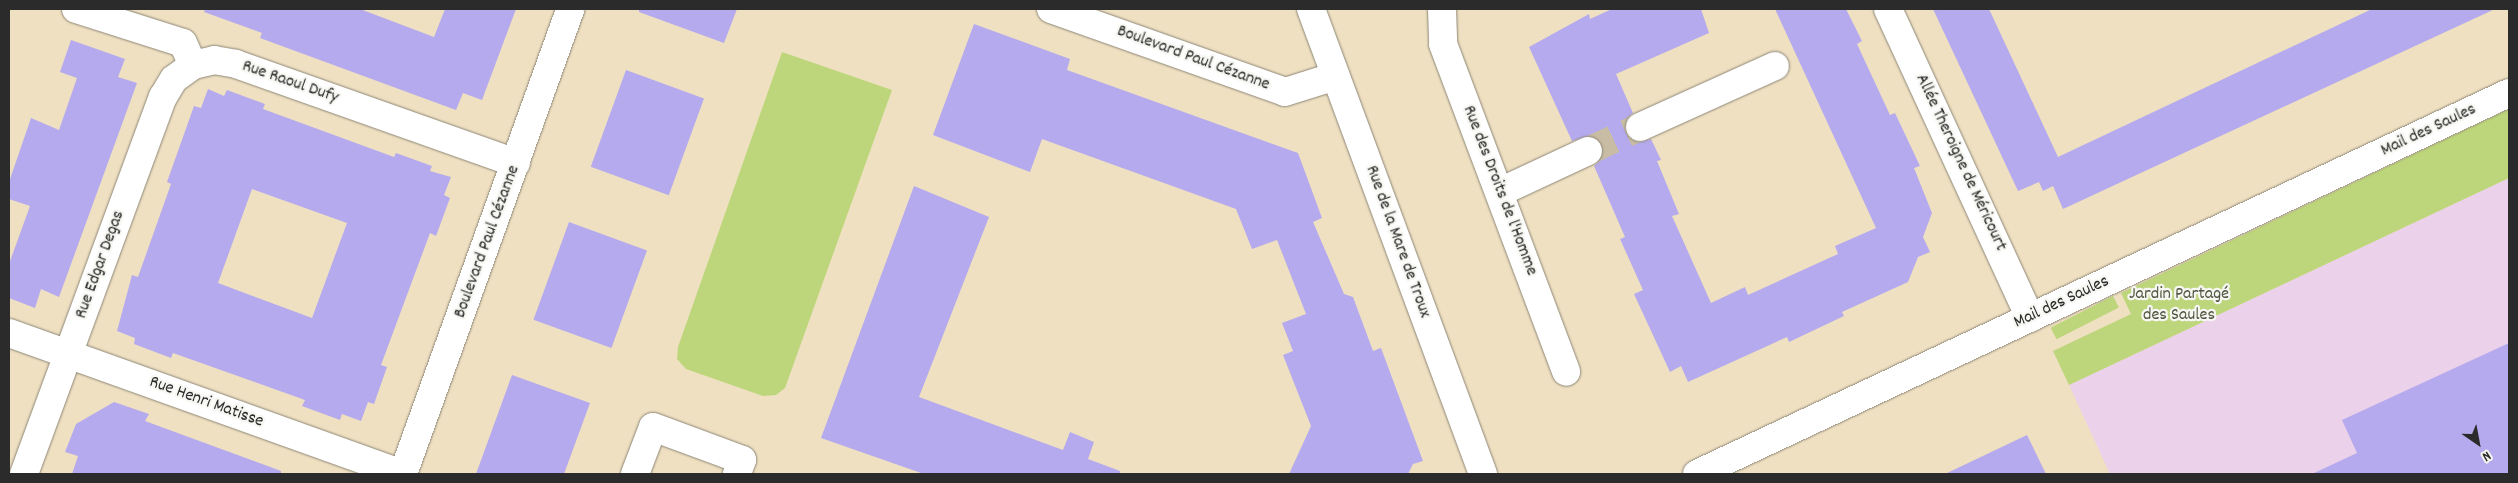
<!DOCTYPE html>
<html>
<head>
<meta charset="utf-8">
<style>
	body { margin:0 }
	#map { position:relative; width:2518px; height:483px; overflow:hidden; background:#efe0c2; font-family:Dekko,sans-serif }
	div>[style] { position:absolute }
	.built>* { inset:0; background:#ecd1ea }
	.green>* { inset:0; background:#bdd67b; transform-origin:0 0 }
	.building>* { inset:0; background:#b4aaed; transform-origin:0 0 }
	.street-tunnel>* { height:28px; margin-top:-14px; transform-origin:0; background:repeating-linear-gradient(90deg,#c8bca4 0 28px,transparent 0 42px) }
	.roads { filter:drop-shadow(0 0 1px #8d8676) drop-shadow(0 0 1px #8d8676) }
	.street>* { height:28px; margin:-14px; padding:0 14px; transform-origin:14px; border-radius:14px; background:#fff }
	span { translate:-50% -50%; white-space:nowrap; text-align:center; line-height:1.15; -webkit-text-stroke:4.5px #f6f6f2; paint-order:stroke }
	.street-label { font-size:18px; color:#2b2b2b }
	.park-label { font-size:18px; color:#50563f }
	.frame { position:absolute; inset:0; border:10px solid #2b2b2b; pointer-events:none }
	.north { position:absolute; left:2453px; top:418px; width:50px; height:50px; -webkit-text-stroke:4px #f6f6f2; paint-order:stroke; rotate:147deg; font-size:14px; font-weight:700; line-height:20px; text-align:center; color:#2b2b2b }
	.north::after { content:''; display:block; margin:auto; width:18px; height:22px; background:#2b2b2b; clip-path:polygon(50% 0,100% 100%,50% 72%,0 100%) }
</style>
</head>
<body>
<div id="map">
	<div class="built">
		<div style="clip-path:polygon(2509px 178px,2509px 474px,2110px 474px,2069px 385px)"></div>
	</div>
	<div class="green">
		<div style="clip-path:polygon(782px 52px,892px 90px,785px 388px,776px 395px,763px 396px,686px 369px,677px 359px,678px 347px)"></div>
		<div style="clip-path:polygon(2509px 109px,2509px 178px,2069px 385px,2053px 351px,2131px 314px,2121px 293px)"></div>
		<div style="left:2113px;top:296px;width:13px;height:70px;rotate:63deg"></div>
	</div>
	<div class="building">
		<div style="clip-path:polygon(205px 9px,360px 9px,434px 37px,445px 9px,516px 9px,482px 100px,463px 93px,456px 110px,260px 38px,262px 33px,204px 12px)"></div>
		<div style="clip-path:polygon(639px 9px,737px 9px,724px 43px,639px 12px)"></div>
		<div style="clip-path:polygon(1612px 9px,1701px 9px,1709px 33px,1616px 74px,1633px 113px,1627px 118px,1626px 133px,1638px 142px,1651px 139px,1661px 160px,1657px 161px,1679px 214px,1672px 216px,1711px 303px,1745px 287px,1748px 295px,1838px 254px,1835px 246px,1876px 228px,1775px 9px,1846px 9px,1862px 41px,1857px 44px,1890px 115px,1895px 113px,1920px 166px,1914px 168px,1932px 213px,1923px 237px,1930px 252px,1918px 257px,1908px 282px,1842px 312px,1844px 316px,1789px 342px,1787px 337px,1688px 382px,1681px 366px,1670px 372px,1634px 294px,1643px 290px,1620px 239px,1625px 237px,1594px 166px,1601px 160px,1602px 145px,1590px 136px,1572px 141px,1529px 47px,1589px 14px,1590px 19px)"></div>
		<div style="clip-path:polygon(1933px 9px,1989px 9px,2058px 157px,2372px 9px,2495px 9px,2063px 209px,2053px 186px,2043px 191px,2039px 182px,2018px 191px)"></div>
		<div style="clip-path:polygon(974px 24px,1070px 59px,1067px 70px,1298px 153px,1322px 218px,1313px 222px,1344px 294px,1353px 297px,1373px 351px,1381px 348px,1423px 461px,1413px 464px,1408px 474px,1289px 474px,1311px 426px,1283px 355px,1293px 351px,1282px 323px,1306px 314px,1277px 240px,1252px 249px,1236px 209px,1042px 139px,1030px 172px,933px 135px)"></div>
		<div style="clip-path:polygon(71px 40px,125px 59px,118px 77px,137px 83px,59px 297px,41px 289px,35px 308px,9px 298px,9px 264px,30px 206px,9px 199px,9px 182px,31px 118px,59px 130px,77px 78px,60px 72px)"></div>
		<div style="left:626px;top:70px;width:83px;height:103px;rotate:20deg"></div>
		<div style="clip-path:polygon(evenodd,208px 89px,224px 96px,227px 90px,265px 104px,263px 109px,394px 157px,396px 153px,432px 166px,430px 171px,451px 177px,444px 195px,450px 198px,436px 236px,430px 233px,381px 365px,387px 367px,374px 404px,368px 402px,361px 421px,342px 414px,340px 420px,302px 406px,305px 400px,173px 353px,171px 358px,134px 344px,135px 338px,117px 331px,132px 275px,138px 277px,171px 184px,167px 182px,194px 106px,201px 108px,208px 89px,252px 189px,347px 223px,312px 318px,218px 283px,252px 189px)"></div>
		<div style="clip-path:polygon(914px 186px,989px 217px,919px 397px,1063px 450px,1070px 432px,1094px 442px,1088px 459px,1120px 471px,1120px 474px,924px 474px,821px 438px)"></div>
		<div style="left:569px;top:222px;width:83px;height:104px;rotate:20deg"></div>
		<div style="clip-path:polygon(2509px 343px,2509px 474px,2312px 474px,2357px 453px,2342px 420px)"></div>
		<div style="clip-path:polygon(512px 375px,590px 403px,564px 474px,476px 474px)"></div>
		<div style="clip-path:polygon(114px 402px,149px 414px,145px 421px,281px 471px,281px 474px,72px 474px,78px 456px,65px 452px,76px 424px)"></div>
		<div style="clip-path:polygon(2027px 435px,2046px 474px,1945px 474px)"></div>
	</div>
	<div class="street-tunnel">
		<div style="left:1588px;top:151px;width:57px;rotate:-24.8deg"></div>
	</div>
	<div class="roads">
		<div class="street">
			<div style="left:76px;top:9px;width:112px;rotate:17.6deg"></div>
			<div style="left:183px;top:43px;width:24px;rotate:66deg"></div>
			<div style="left:193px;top:65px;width:22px;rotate:-13deg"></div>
			<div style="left:214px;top:60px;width:22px;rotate:10deg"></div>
			<div style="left:236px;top:64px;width:297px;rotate:19.5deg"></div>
			<div style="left:1051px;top:9px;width:248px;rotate:19.5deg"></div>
			<div style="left:1285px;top:92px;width:53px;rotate:-17.4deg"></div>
			<div style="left:1311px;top:9px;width:496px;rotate:69.7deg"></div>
			<div style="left:1442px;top:9px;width:35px;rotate:88deg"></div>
			<div style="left:1443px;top:44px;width:350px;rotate:69.4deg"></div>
			<div style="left:1888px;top:9px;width:340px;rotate:65.3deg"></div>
			<div style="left:1640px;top:127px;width:148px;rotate:-24.3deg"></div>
			<div style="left:1500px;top:192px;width:97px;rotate:-25deg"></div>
			<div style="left:9px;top:333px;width:418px;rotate:19.7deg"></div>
			<div style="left:24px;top:474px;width:402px;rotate:-69.8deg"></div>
			<div style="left:163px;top:97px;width:21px;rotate:-59deg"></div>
			<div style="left:174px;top:79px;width:24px;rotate:-36deg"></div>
			<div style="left:403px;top:474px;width:494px;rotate:-70.2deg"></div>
			<div style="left:635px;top:474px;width:50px;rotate:-69deg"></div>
			<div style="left:653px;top:427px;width:95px;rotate:20.3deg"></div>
			<div style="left:742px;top:460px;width:15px;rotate:110deg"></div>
			<div style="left:1697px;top:474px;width:897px;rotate:-25.14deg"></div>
		</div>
	</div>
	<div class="street-label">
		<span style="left:1193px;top:59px;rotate:20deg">Boulevard Paul Cézanne</span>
		<span style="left:290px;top:83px;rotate:19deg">Rue Raoul Dufy</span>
		<span style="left:2429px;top:131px;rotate:-25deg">Mail des Saules</span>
		<span style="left:1960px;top:163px;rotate:65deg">Allée Theroigne de Méricourt</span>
		<span style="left:1499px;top:191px;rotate:69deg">Rue des Droits de l'Homme</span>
		<span style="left:488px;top:242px;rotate:-70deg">Boulevard Paul Cézanne</span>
		<span style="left:1397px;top:242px;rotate:70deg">Rue de la Mare de Troux</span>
		<span style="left:101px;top:265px;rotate:-70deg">Rue Edgar Degas</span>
		<span style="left:2062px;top:303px;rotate:-25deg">Mail des Saules</span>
		<span style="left:206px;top:403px;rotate:20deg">Rue Henri Matisse</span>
	</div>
	<div class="park-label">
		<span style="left:2179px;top:306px">Jardin Partagé<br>des Saules</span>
	</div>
	<div class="frame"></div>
	<div class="north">N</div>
</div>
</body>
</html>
